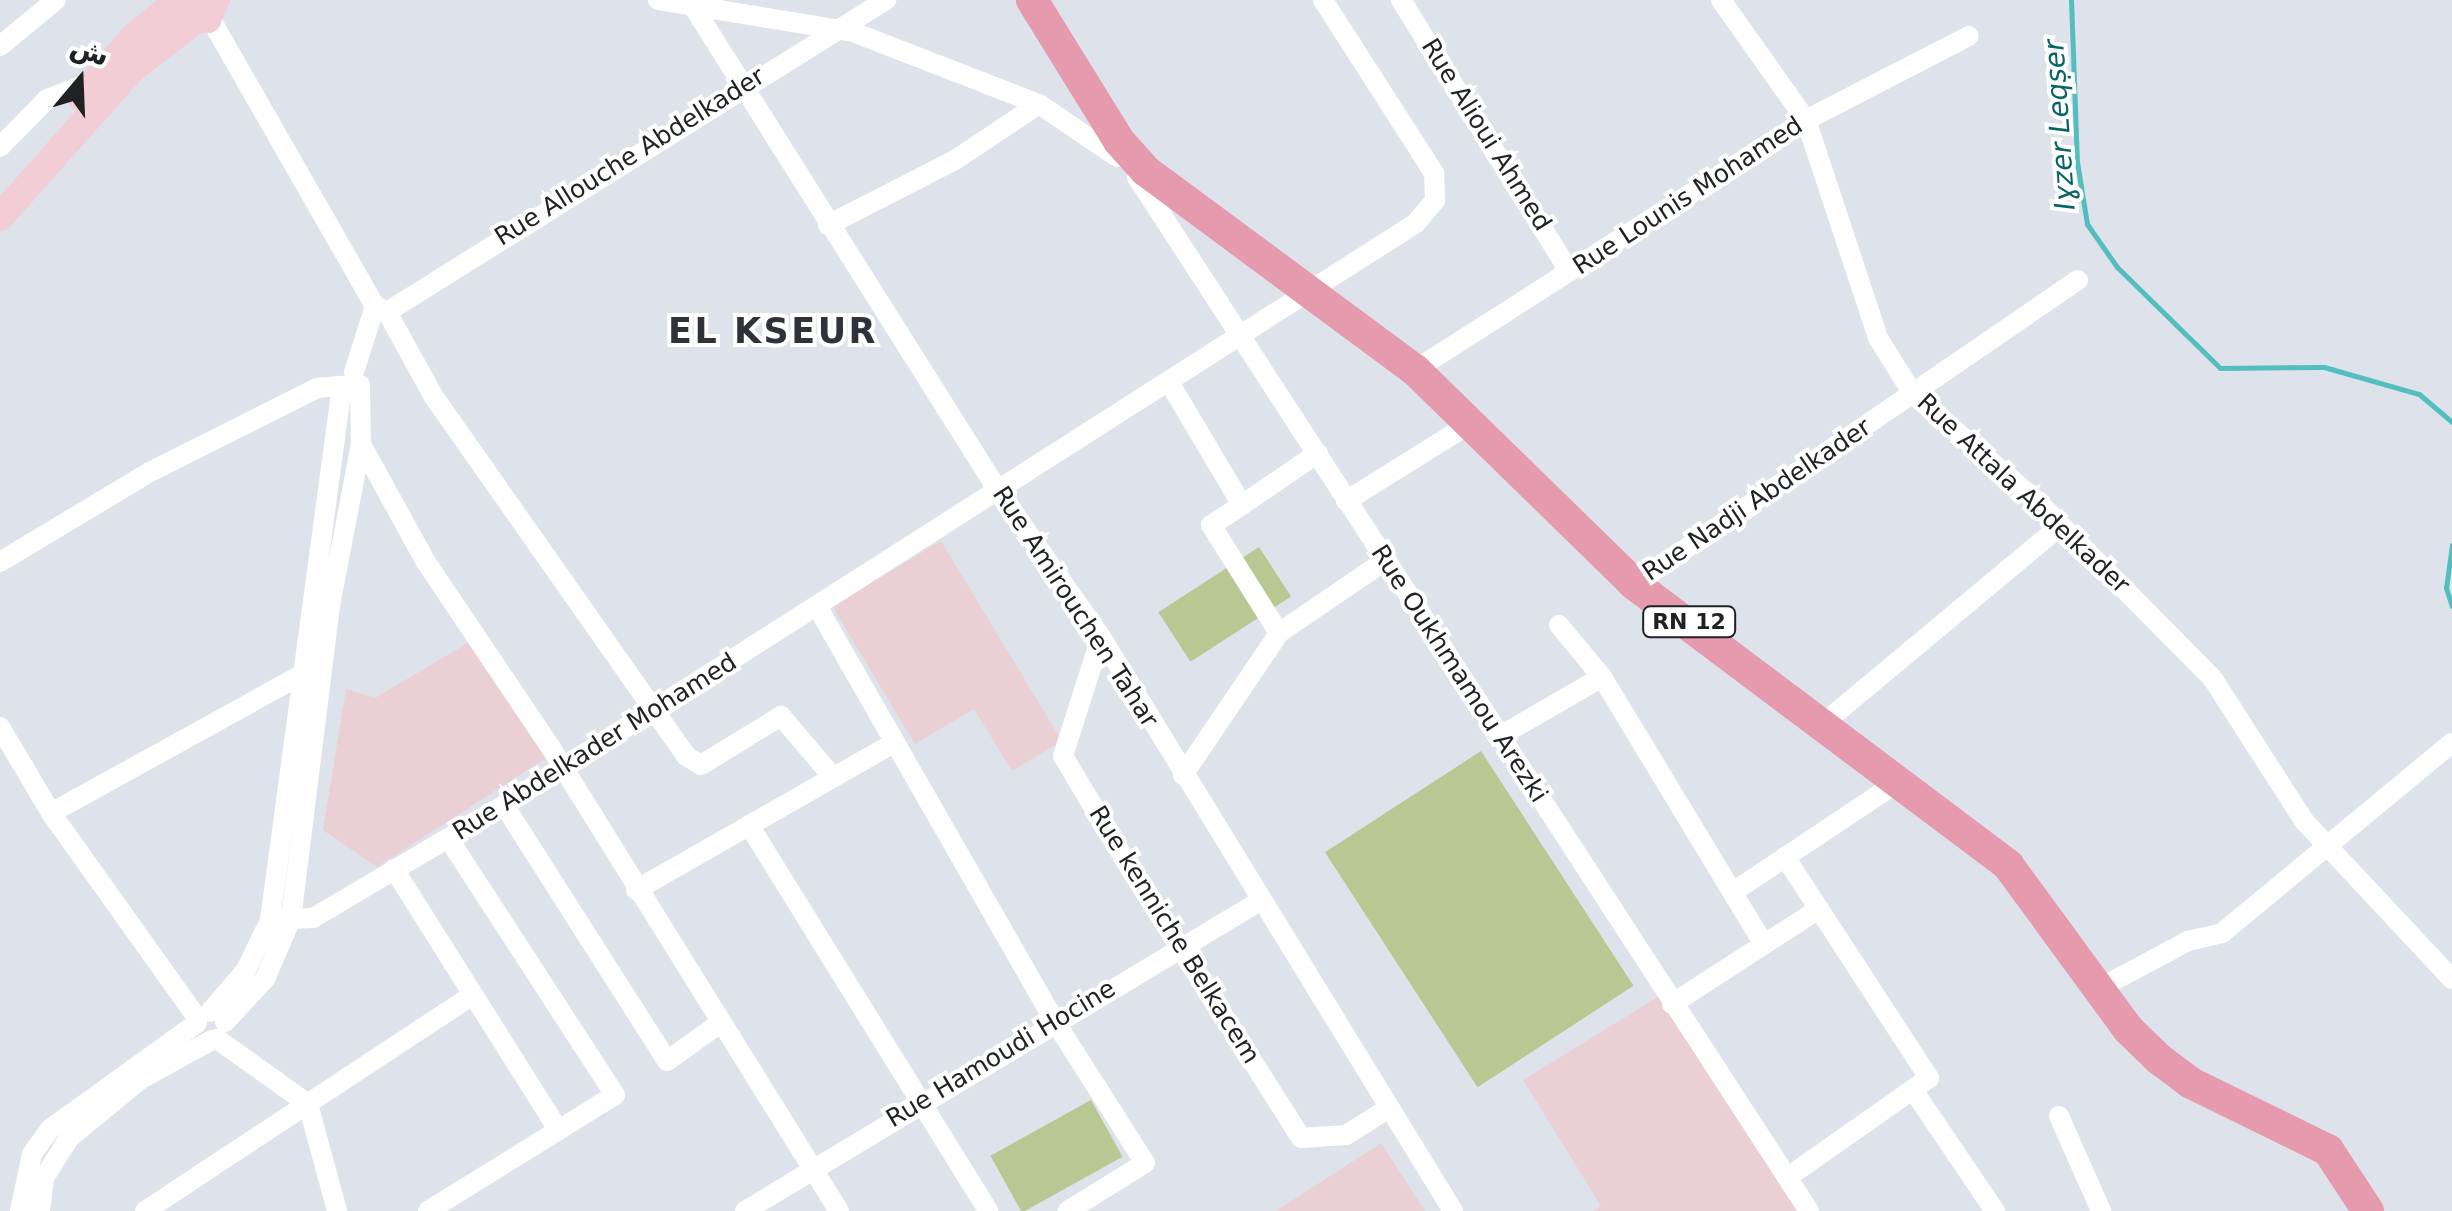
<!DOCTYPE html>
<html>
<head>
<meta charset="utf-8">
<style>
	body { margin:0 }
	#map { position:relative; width:2452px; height:1211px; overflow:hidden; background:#dee2ea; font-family:"DejaVu Sans",Cairo,sans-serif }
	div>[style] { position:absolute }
	.education>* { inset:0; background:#ead0d5 }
	.green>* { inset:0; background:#b9c793; transform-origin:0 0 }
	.stream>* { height:5px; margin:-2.5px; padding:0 2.5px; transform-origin:2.5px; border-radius:2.5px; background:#54bdbd }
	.minor>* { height:20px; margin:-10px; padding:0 10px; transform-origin:10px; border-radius:10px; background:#fff }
	.secondary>* { height:28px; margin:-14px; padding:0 14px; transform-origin:14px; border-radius:14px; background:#f3cdd6 }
	.primary>* { height:32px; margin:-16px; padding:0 16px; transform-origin:16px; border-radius:16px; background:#e69aae }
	span { translate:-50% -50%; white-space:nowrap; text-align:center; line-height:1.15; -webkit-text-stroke:8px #fff; paint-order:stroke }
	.shield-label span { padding:2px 8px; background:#fff; border:2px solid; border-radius:8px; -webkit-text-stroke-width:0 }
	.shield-label { font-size:22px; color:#1f2124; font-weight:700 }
	.street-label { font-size:25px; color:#1f2124 }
	.water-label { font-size:28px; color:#076364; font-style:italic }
	.district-label { font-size:35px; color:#2f3239; font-weight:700; letter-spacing:2.5px }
	.north { position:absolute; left:30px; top:30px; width:100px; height:100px; -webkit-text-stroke:8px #fff; paint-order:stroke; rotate:19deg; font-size:28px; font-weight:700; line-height:40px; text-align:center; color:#1f2124 }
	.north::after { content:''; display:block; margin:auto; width:35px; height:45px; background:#1f2124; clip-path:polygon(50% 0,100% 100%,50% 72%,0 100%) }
</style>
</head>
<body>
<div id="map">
	<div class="education">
		<div style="clip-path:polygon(941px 541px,1062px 741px,1012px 771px,974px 709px,915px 744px,832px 606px)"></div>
		<div style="clip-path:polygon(468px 643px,546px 758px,377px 867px,323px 830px,346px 689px,375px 698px)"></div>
		<div style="clip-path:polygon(1661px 995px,1798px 1211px,1593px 1211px,1601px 1206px,1523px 1080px)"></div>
		<div style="clip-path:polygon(1381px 1143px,1425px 1211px,1276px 1211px)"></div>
	</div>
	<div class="green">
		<div style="left:1259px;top:547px;width:59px;height:120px;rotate:57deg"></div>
		<div style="left:1481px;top:751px;width:280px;height:186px;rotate:57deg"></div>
		<div style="left:1091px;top:1100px;width:65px;height:115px;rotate:61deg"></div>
	</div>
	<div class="stream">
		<div style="left:2071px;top:0;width:162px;rotate:87.9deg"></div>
		<div style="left:2077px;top:162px;width:63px;rotate:80.8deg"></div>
		<div style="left:2087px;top:224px;width:52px;rotate:55.1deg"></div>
		<div style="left:2117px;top:267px;width:144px;rotate:44.4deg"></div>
		<div style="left:2220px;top:368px;width:104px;rotate:-0.6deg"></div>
		<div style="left:2324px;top:367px;width:99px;rotate:15.9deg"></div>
		<div style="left:2419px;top:394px;width:43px;rotate:40.3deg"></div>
		<div style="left:2452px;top:545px;width:43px;rotate:97.9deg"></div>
		<div style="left:2446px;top:588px;width:19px;rotate:72deg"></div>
	</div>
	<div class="minor">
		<div style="left:658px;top:0;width:198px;rotate:9.3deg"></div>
		<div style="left:853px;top:32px;width:199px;rotate:21.2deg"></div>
		<div style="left:1039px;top:104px;width:94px;rotate:34.2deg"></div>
		<div style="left:689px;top:0;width:582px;rotate:57.79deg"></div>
		<div style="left:999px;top:492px;width:177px;rotate:54.9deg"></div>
		<div style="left:1101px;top:637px;width:673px;rotate:58.48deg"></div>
		<div style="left:1401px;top:0;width:319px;rotate:58.2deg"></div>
		<div style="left:1569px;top:271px;width:11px;rotate:146deg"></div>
		<div style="left:1721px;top:0;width:147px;rotate:54.7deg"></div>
		<div style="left:1806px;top:120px;width:230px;rotate:71.7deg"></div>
		<div style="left:1878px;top:338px;width:66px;rotate:58deg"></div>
		<div style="left:1913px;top:394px;width:168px;rotate:40.9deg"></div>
		<div style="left:2040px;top:504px;width:246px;rotate:45.3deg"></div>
		<div style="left:2213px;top:679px;width:169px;rotate:57.3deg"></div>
		<div style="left:2304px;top:821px;width:216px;rotate:46.9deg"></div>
		<div style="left:210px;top:18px;width:332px;rotate:60.2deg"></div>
		<div style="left:375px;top:306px;width:69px;rotate:107.7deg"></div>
		<div style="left:0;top:46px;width:72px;rotate:-39.4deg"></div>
		<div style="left:0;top:147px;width:67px;rotate:-45.6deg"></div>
		<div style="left:47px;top:99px;width:48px;rotate:-20.7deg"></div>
		<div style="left:1137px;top:177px;width:1233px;rotate:56.98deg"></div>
		<div style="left:828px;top:225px;width:143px;rotate:-27.1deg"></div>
		<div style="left:955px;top:160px;width:101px;rotate:-33.7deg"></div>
		<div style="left:377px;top:307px;width:11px;rotate:27deg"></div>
		<div style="left:387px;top:312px;width:589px;rotate:-32.02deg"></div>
		<div style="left:387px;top:312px;width:97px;rotate:61.1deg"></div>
		<div style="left:434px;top:397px;width:439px;rotate:54.9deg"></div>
		<div style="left:686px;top:756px;width:17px;rotate:31deg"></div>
		<div style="left:701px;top:765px;width:94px;rotate:-31.5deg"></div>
		<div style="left:781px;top:716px;width:80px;rotate:49.6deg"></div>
		<div style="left:1415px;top:370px;width:464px;rotate:-32.6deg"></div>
		<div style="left:1806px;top:120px;width:183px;rotate:-27.3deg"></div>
		<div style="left:1169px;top:382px;width:143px;rotate:59.3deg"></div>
		<div style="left:1242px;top:505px;width:37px;rotate:147deg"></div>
		<div style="left:1211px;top:525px;width:128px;rotate:57.8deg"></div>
		<div style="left:361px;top:444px;width:135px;rotate:61.2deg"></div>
		<div style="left:426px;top:562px;width:224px;rotate:56.1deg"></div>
		<div style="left:551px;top:748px;width:545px;rotate:58.12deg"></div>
		<div style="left:1346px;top:501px;width:145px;rotate:-32deg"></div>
		<div style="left:1242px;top:505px;width:92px;rotate:-34.4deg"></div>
		<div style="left:0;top:562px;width:175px;rotate:-31deg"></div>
		<div style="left:150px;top:472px;width:187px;rotate:-26.7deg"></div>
		<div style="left:317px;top:388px;width:25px;rotate:-5deg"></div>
		<div style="left:342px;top:386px;width:539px;rotate:97.68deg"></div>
		<div style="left:270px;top:920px;width:55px;rotate:115.6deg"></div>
		<div style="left:246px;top:970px;width:55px;rotate:130.6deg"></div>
		<div style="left:1634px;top:584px;width:538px;rotate:-34.4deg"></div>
		<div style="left:818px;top:608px;width:475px;rotate:60.2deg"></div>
		<div style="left:1054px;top:1020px;width:169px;rotate:57.5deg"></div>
		<div style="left:1145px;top:1163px;width:91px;rotate:148.1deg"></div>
		<div style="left:1559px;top:625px;width:67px;rotate:50.4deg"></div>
		<div style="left:1602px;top:677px;width:312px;rotate:58.8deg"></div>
		<div style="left:1101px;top:637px;width:125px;rotate:107.7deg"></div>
		<div style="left:1063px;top:756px;width:133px;rotate:59.2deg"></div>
		<div style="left:1131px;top:870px;width:317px;rotate:57.6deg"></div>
		<div style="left:1301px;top:1138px;width:45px;rotate:-3.8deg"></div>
		<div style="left:1346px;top:1135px;width:51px;rotate:-32.1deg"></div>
		<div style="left:1825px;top:722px;width:305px;rotate:-39.8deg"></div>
		<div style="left:0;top:727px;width:100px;rotate:59.3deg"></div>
		<div style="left:51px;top:813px;width:253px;rotate:54.5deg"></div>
		<div style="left:1500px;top:736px;width:118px;rotate:-30deg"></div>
		<div style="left:1183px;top:775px;width:171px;rotate:-55.9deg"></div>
		<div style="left:1279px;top:633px;width:130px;rotate:-34.3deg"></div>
		<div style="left:504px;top:805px;width:303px;rotate:57.5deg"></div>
		<div style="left:667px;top:1061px;width:65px;rotate:-35.6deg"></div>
		<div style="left:51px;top:813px;width:288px;rotate:-28.9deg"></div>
		<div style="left:749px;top:825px;width:454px;rotate:58.2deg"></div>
		<div style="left:1785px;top:857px;width:264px;rotate:56.9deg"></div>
		<div style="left:1929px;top:1078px;width:172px;rotate:144.9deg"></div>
		<div style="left:394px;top:869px;width:307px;rotate:57.8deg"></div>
		<div style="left:636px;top:890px;width:298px;rotate:-29.7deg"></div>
		<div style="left:1733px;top:892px;width:202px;rotate:-33.7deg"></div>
		<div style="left:270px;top:920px;width:43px;rotate:-2.7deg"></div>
		<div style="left:313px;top:918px;width:222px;rotate:-30.6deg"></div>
		<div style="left:504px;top:805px;width:1082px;rotate:-32.54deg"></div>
		<div style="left:1416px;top:223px;width:30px;rotate:-50deg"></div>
		<div style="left:1435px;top:200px;width:27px;rotate:-92deg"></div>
		<div style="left:1434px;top:173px;width:206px;rotate:-122.7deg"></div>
		<div style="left:2100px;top:988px;width:100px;rotate:-28.1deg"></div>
		<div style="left:2188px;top:941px;width:35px;rotate:-13deg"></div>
		<div style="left:2222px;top:933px;width:298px;rotate:-39.6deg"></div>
		<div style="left:1672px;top:1004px;width:175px;rotate:-32.9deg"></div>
		<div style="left:225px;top:1022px;width:59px;rotate:-47.1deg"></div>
		<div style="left:265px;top:979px;width:65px;rotate:-66.6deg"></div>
		<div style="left:291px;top:919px;width:315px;rotate:-82.9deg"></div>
		<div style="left:330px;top:606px;width:165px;rotate:-79.2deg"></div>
		<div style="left:361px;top:444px;width:59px;rotate:-91deg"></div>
		<div style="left:217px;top:1039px;width:112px;rotate:35.5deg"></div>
		<div style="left:308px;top:1104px;width:111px;rotate:74.8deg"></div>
		<div style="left:1913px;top:1090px;width:146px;rotate:55.9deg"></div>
		<div style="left:2059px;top:1116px;width:104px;rotate:66.1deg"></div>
		<div style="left:20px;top:1211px;width:58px;rotate:-78.1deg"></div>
		<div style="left:32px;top:1154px;width:31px;rotate:-54deg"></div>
		<div style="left:50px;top:1129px;width:181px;rotate:-35.8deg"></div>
		<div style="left:40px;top:1211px;width:33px;rotate:-83deg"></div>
		<div style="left:44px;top:1178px;width:47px;rotate:-58deg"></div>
		<div style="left:69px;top:1138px;width:93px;rotate:-39.3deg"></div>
		<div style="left:141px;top:1079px;width:81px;rotate:-28.8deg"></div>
		<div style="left:145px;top:1211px;width:389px;rotate:-33.4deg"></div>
		<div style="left:428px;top:1211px;width:220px;rotate:-31.8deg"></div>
		<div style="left:615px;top:1095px;width:306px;rotate:-123deg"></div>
		<div style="left:745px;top:1211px;width:601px;rotate:-31.05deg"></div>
	</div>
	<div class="secondary">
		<div style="left:187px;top:11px;width:22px;rotate:22deg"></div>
		<div style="left:207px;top:19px;width:21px;rotate:-65deg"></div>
		<div style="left:81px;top:97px;width:81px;rotate:-48.5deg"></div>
		<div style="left:135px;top:36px;width:57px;rotate:-39.3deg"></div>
		<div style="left:0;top:217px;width:198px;rotate:-48.3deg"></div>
		<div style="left:132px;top:69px;width:82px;rotate:-37.6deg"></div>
	</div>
	<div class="primary">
		<div style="left:1032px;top:0;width:166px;rotate:58.3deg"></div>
		<div style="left:1119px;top:141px;width:40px;rotate:48deg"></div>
		<div style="left:1146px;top:171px;width:335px;rotate:36.5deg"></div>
		<div style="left:1415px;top:370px;width:306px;rotate:44.3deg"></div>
		<div style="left:1634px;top:584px;width:468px;rotate:36.9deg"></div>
		<div style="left:2008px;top:865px;width:203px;rotate:53.8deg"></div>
		<div style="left:2128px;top:1029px;width:43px;rotate:44.1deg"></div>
		<div style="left:2159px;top:1059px;width:40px;rotate:37deg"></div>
		<div style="left:2191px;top:1083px;width:153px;rotate:26.1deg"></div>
		<div style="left:2328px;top:1150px;width:73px;rotate:56.7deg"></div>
	</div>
	<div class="shield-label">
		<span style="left:1689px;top:622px">RN 12</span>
	</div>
	<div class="street-label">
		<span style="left:1486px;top:135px;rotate:58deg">Rue Alioui Ahmed</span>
		<span style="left:630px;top:157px;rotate:-32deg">Rue Allouche Abdelkader</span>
		<span style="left:1688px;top:196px;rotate:-33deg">Rue Lounis Mohamed</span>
		<span style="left:2023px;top:494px;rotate:43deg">Rue Attala Abdelkader</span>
		<span style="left:1757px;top:500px;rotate:-34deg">Rue Nadji Abdelkader</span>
		<span style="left:1075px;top:607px;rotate:57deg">Rue Amirouchen Tahar</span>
		<span style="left:1459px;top:674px;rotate:57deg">Rue Oukhmamou Arezki</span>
		<span style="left:595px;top:747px;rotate:-32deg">Rue Abdelkader Mohamed</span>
		<span style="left:1174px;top:935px;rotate:58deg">Rue kenniche Belkacem</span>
		<span style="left:1001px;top:1054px;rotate:-31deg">Rue Hamoudi Hocine</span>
	</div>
	<div class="water-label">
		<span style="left:2060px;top:125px;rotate:-94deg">Iɣzer Leqṣer</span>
	</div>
	<div class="district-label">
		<span style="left:773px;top:331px">EL KSEUR</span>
	</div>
	<div class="north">ش</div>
</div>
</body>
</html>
